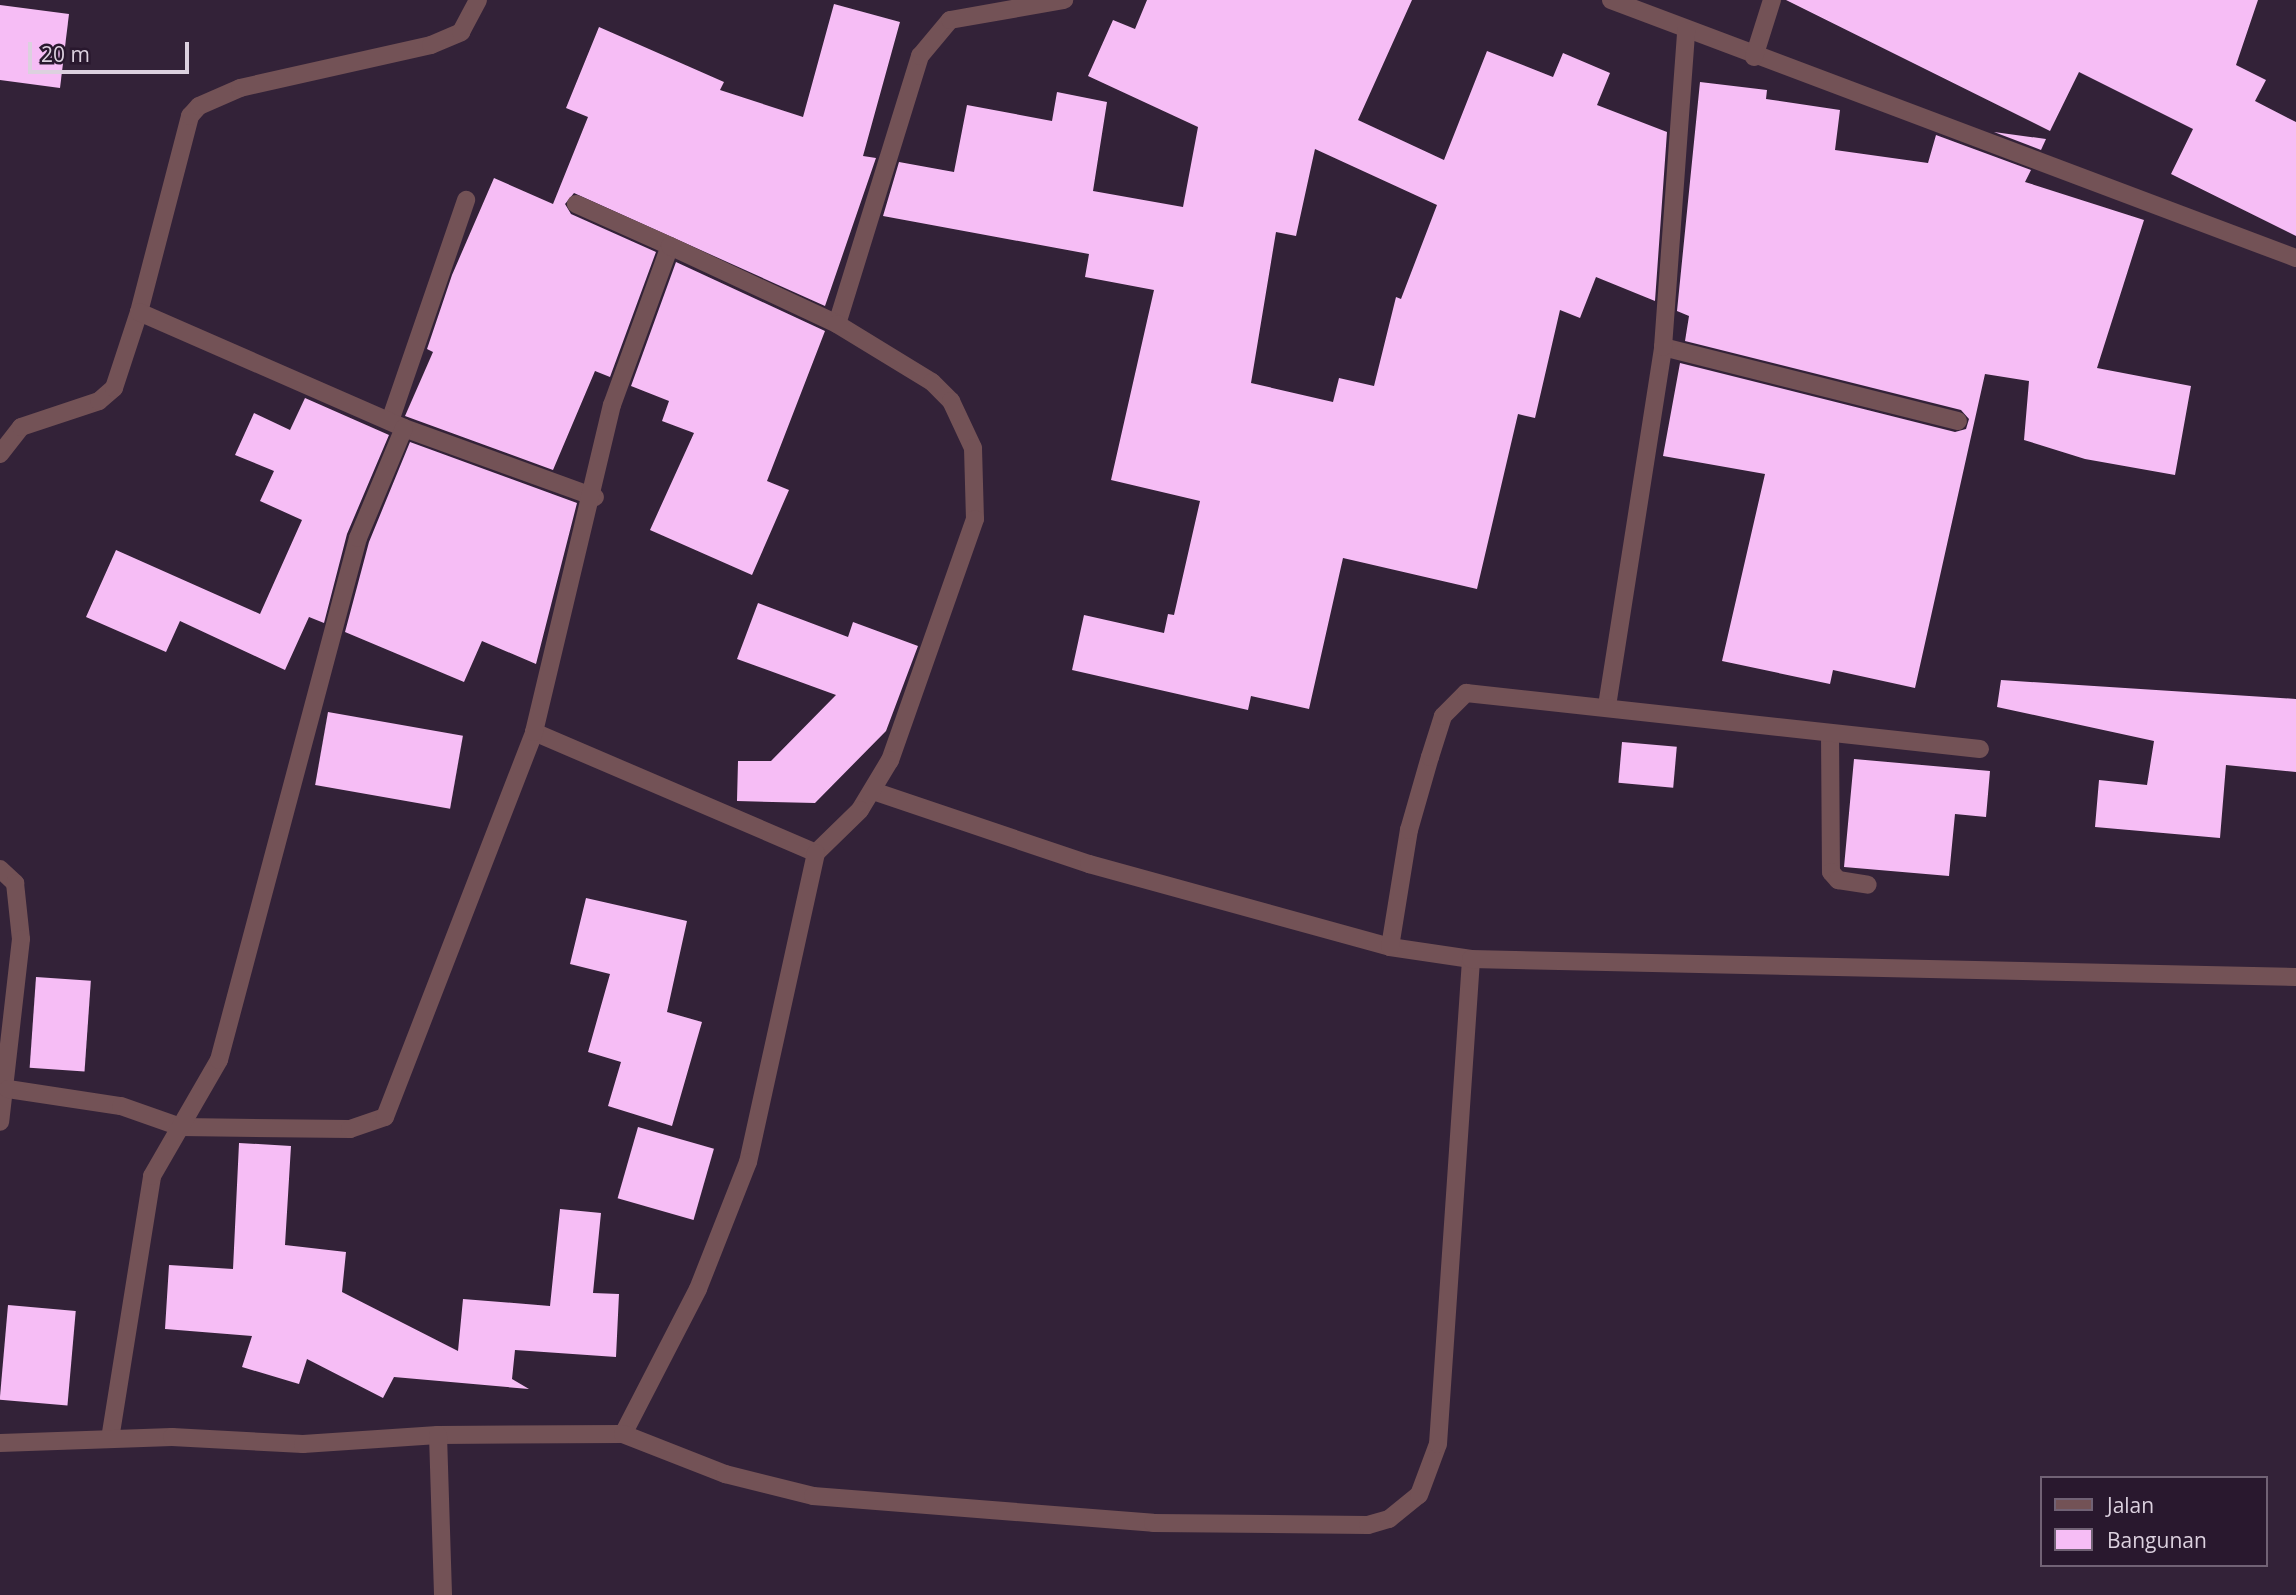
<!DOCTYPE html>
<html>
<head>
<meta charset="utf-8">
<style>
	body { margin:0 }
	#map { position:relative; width:2296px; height:1595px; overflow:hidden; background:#332238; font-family:"Open Sans",sans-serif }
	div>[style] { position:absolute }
	.building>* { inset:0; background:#f6bdf5; transform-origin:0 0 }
	.minor>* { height:18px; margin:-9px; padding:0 9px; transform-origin:9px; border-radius:9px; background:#735256 }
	span { translate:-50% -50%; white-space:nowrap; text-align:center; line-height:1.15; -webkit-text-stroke:7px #29182e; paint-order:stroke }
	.legend { position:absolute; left:2040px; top:1476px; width:228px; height:91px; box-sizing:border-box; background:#29182e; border:2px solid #716275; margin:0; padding:9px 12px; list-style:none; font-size:21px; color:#dcd1df }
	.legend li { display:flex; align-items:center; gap:14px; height:35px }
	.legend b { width:35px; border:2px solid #716275 }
	.scale { position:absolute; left:28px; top:42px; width:161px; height:32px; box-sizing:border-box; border:4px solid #dcd1df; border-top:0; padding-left:9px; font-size:21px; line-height:24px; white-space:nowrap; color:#dcd1df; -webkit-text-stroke:5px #29182e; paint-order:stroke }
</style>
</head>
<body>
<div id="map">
	<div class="building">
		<div style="clip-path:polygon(evenodd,1147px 0,1412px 0,1358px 120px,1444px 160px,1487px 51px,1553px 77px,1563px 53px,1610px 73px,1597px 105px,1667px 132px,1655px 301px,1596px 277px,1580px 318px,1560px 310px,1535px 418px,1518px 414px,1477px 589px,1343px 558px,1309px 709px,1251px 696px,1248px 710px,1072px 670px,1084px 615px,1164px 633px,1168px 614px,1174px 615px,1200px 501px,1111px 480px,1154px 290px,1085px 277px,1089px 254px,883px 216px,899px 162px,954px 172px,967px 105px,1052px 121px,1057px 92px,1107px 102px,1093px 191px,1183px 207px,1198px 127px,1088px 76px,1113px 20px,1135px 29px,1147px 0,1315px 149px,1437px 205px,1401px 299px,1396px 297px,1374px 386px,1339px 378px,1333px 402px,1251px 383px,1276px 232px,1296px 236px,1315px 149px)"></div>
		<div style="clip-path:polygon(1786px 0,2258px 0,2236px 65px,2266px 80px,2255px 101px,2296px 122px,2296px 236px,2171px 174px,2193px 129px,2079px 72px,2050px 131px)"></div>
		<div style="clip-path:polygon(834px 4px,900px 22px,863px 156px,876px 158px,825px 306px,574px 193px,565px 204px,571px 214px,656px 252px,610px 377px,595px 371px,553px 470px,405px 416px,433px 352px,427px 349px,452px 275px,494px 178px,553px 204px,588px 117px,566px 108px,599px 27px,724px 82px,720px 90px,803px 117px)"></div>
		<div style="clip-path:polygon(0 5px,69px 14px,60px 88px,0 80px)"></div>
		<div style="clip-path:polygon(1700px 82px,1767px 90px,1766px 99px,1840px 110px,1835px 150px,1928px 163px,1936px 135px,2031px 170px,2025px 182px,2144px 220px,2097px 368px,2191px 386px,2175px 475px,2085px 459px,2024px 440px,2029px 381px,1985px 374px,1915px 688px,1833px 670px,1830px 684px,1722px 661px,1765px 474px,1663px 456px,1680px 363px,1955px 432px,1966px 429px,1969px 419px,1961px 410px,1685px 341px,1689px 316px,1677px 311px)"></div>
		<div style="clip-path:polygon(1994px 132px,2046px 139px,2041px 150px)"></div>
		<div style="clip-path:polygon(676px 262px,825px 331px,767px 481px,789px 490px,752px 575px,650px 530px,694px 433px,662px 421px,669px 401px,631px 386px)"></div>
		<div style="clip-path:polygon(305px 398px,389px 435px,347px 534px,324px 623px,309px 617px,285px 670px,180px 621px,166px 652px,86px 617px,116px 550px,260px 614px,302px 520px,260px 501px,274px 471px,235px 455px,254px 413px,290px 430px)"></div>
		<div style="clip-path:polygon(410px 442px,577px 503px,536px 664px,482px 641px,464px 682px,345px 632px,369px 542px)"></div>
		<div style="clip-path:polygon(758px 603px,848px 637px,853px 622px,918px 646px,886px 731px,815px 803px,737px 801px,738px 761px,771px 761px,836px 695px,737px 659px)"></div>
		<div style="clip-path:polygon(2001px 680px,2296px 699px,2296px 772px,2226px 765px,2220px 838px,2095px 827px,2099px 780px,2147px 785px,2154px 741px,1997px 707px)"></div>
		<div style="left:328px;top:712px;width:137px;height:74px;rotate:10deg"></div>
		<div style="left:1622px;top:742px;width:55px;height:41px;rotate:5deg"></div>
		<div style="clip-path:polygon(1854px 759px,1990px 771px,1986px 817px,1955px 814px,1949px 876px,1844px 867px)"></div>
		<div style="clip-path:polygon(586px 898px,687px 921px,667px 1012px,702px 1022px,672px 1126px,608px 1106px,621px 1062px,588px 1052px,610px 974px,570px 964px)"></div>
		<div style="left:36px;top:977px;width:55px;height:91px;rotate:4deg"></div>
		<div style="left:638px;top:1127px;width:79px;height:74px;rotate:16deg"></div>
		<div style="clip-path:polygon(239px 1143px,291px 1146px,285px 1245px,346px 1252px,342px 1292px,458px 1351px,463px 1299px,550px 1306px,560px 1209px,601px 1213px,593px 1293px,619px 1294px,616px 1357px,515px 1350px,512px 1379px,529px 1389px,394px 1377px,383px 1398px,307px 1359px,299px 1384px,242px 1367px,252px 1336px,165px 1329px,169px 1265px,233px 1269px)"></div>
		<div style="left:8px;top:1305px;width:68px;height:95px;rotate:5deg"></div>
	</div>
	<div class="minor">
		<div style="left:1611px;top:0;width:732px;rotate:20.64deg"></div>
		<div style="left:1754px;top:57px;width:60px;rotate:-72.5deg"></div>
		<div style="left:576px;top:204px;width:103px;rotate:24.1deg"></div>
		<div style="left:139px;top:312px;width:203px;rotate:-75.4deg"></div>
		<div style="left:190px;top:116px;width:13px;rotate:-48deg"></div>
		<div style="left:199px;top:106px;width:45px;rotate:-23.7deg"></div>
		<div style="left:240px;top:88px;width:196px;rotate:-12.7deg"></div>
		<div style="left:431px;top:45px;width:33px;rotate:-23deg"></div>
		<div style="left:461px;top:32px;width:36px;rotate:-62deg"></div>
		<div style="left:837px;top:324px;width:281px;rotate:-72.8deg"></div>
		<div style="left:920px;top:56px;width:47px;rotate:-50.2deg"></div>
		<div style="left:950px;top:20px;width:116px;rotate:-10deg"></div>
		<div style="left:1663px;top:347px;width:304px;rotate:14.1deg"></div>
		<div style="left:390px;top:421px;width:234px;rotate:-71deg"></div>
		<div style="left:0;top:454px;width:34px;rotate:-52deg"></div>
		<div style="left:21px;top:427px;width:82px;rotate:-18.4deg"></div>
		<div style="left:99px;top:401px;width:20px;rotate:-41deg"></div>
		<div style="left:114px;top:388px;width:80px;rotate:-71.8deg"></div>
		<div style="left:139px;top:312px;width:289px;rotate:23.6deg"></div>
		<div style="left:404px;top:428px;width:203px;rotate:19.9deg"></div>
		<div style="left:1607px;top:706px;width:363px;rotate:-81.1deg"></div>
		<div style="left:1663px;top:347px;width:317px;rotate:-85.8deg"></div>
		<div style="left:534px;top:732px;width:307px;rotate:23.2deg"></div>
		<div style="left:1830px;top:733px;width:139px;rotate:89.6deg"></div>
		<div style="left:1831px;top:872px;width:11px;rotate:49deg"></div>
		<div style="left:1838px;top:880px;width:30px;rotate:9deg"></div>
		<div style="left:873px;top:791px;width:228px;rotate:18.7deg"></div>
		<div style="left:1089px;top:864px;width:312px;rotate:15.4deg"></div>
		<div style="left:1390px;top:947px;width:82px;rotate:8.4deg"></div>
		<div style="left:0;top:869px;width:21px;rotate:43deg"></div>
		<div style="left:15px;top:883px;width:56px;rotate:83.9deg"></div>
		<div style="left:21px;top:939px;width:184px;rotate:96.5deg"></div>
		<div style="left:1390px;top:947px;width:119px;rotate:-80.8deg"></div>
		<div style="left:1409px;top:830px;width:76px;rotate:-74deg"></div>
		<div style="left:1430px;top:757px;width:43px;rotate:-72.4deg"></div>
		<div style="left:1443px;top:716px;width:33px;rotate:-45deg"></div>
		<div style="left:1466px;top:693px;width:517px;rotate:6.22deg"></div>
		<div style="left:8px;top:1089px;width:114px;rotate:8.6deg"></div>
		<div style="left:121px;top:1106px;width:64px;rotate:19.3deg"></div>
		<div style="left:181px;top:1127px;width:169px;rotate:0.7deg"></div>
		<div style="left:350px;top:1129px;width:37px;rotate:-19deg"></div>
		<div style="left:385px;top:1117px;width:413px;rotate:-68.8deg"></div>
		<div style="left:534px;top:732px;width:336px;rotate:-76.6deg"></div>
		<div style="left:612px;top:405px;width:169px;rotate:-70deg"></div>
		<div style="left:670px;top:246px;width:184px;rotate:25deg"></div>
		<div style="left:837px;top:324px;width:111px;rotate:31.4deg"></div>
		<div style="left:932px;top:382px;width:27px;rotate:45deg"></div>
		<div style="left:951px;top:401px;width:52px;rotate:64.9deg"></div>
		<div style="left:973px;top:448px;width:71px;rotate:88.4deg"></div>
		<div style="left:975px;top:519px;width:256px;rotate:109.4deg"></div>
		<div style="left:890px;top:760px;width:58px;rotate:121deg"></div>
		<div style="left:860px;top:810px;width:62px;rotate:135.7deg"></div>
		<div style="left:816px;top:853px;width:316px;rotate:102.4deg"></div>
		<div style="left:748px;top:1162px;width:136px;rotate:111.5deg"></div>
		<div style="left:698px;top:1289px;width:163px;rotate:117.3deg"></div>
		<div style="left:623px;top:1434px;width:185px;rotate:179.7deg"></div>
		<div style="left:623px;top:1434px;width:110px;rotate:21.4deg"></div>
		<div style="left:725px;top:1474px;width:91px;rotate:14deg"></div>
		<div style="left:813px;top:1496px;width:341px;rotate:4.5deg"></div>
		<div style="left:1153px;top:1523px;width:215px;rotate:0.5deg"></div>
		<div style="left:1368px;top:1525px;width:22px;rotate:-16deg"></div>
		<div style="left:1389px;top:1519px;width:38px;rotate:-39deg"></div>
		<div style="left:1419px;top:1495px;width:54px;rotate:-69.6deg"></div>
		<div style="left:1438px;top:1444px;width:486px;rotate:-86.1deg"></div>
		<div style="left:1471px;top:959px;width:825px;rotate:1.25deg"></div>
		<div style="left:110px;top:1439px;width:266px;rotate:-80.9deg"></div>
		<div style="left:152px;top:1176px;width:134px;rotate:-60deg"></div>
		<div style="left:219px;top:1060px;width:540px;rotate:-75.09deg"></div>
		<div style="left:358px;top:538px;width:119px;rotate:-67.3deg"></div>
		<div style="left:0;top:1443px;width:172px;rotate:-2deg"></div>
		<div style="left:172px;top:1437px;width:131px;rotate:3.1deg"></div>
		<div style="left:303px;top:1444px;width:135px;rotate:-3.8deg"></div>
		<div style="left:438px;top:1435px;width:160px;rotate:88.2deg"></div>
	</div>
	<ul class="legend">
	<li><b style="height:9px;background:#735256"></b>Jalan</li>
	<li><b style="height:19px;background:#f6bdf5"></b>Bangunan</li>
	</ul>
	<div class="scale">20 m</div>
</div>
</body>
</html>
